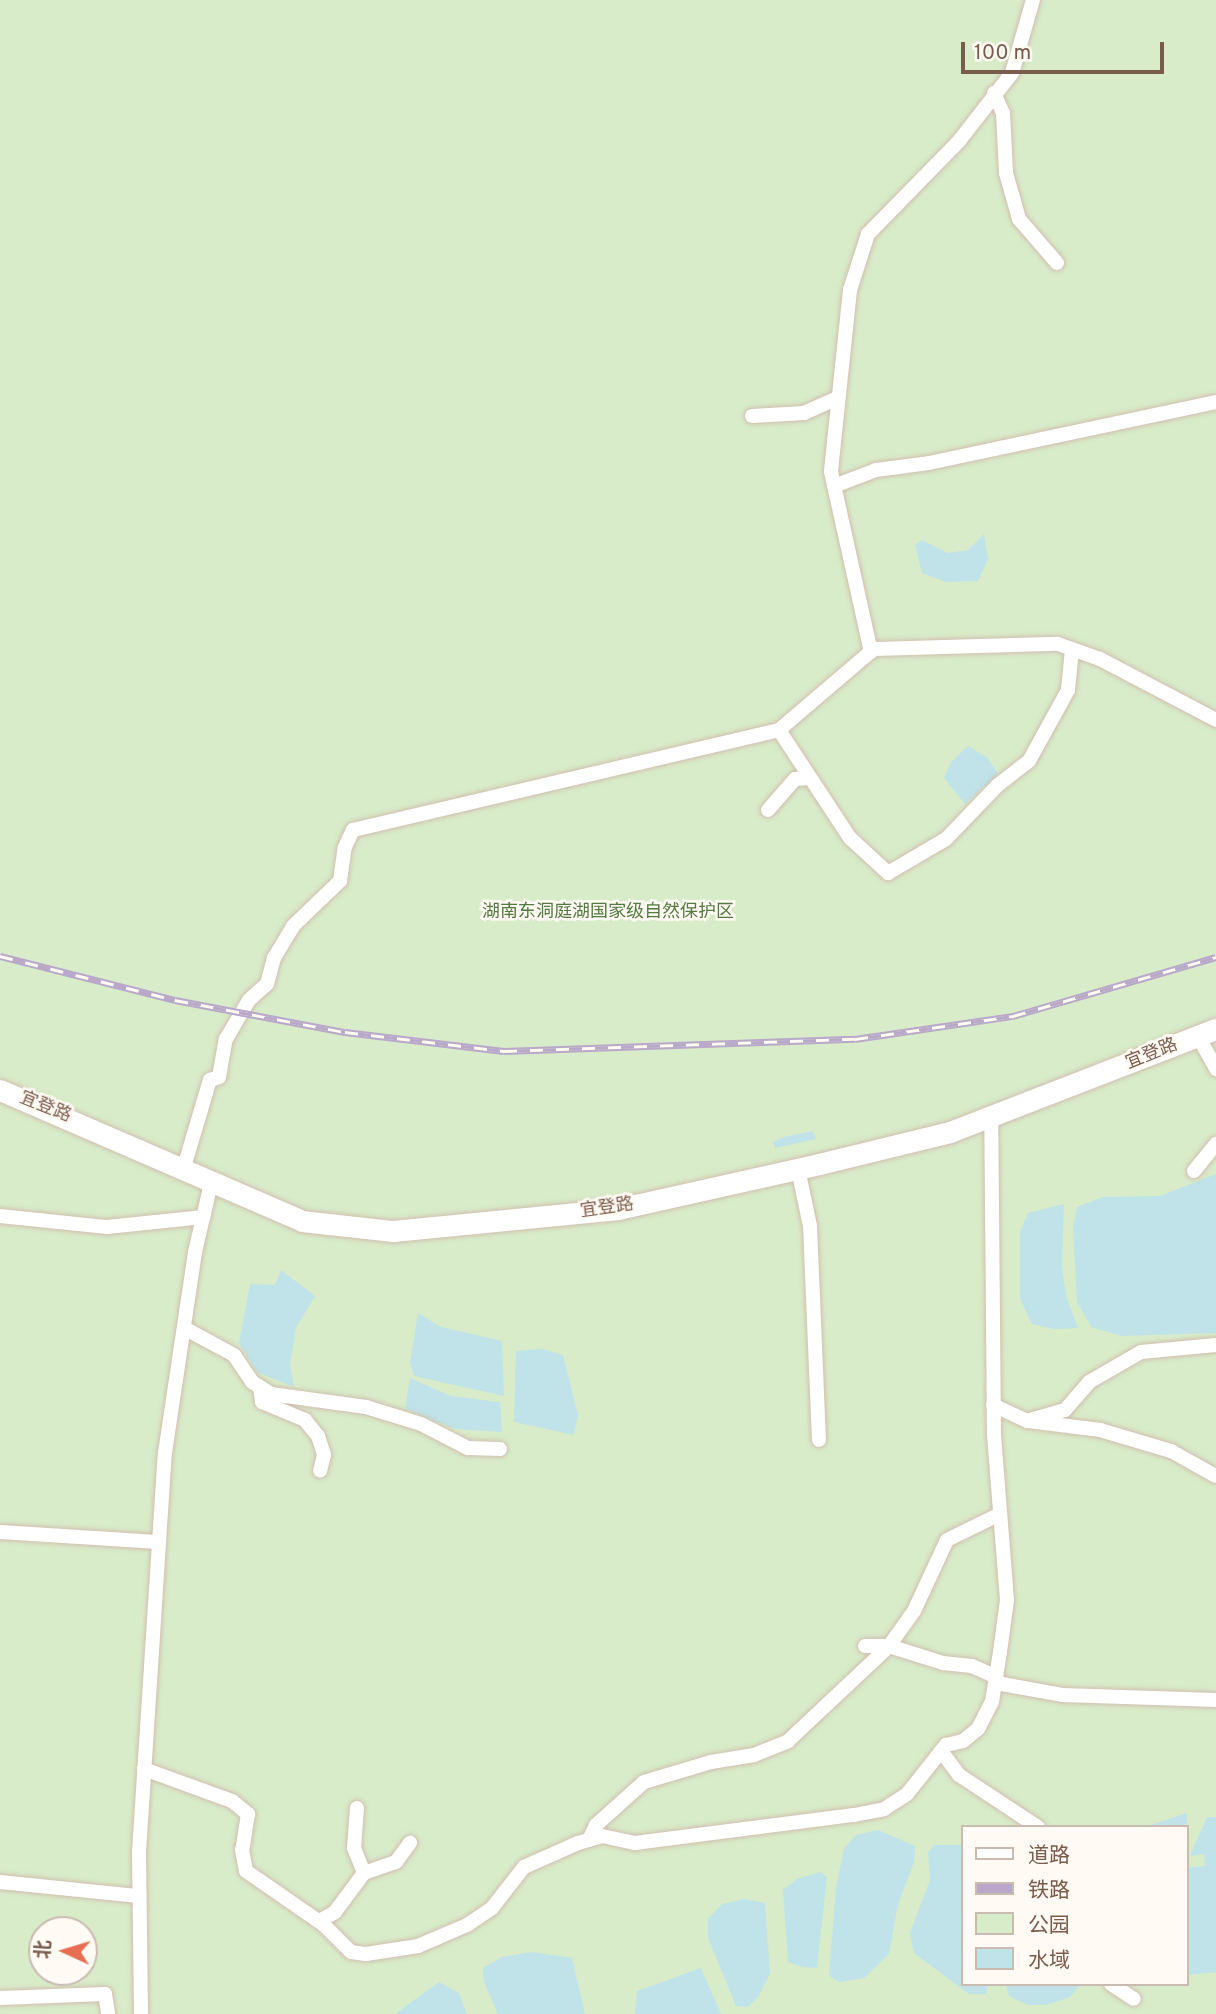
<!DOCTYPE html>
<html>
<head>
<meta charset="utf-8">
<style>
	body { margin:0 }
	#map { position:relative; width:1216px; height:2014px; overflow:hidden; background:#fdf6ec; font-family:Overpass,"Noto Sans SC",sans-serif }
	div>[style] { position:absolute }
	.green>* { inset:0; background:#d8ecc9 }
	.water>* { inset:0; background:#bfe3e8 }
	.roads { filter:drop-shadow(0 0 2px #d1beb0) drop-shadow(0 0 2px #d1beb0) }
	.street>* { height:14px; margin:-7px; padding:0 7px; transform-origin:7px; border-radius:7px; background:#fff }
	.secondary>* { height:21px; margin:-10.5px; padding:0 10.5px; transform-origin:10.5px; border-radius:10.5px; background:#fff }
	.rail>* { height:7px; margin-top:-3.5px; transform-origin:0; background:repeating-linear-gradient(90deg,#fffaf3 0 13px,#b9a8c9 0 26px); box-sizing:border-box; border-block:2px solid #b9a8c9 }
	span { translate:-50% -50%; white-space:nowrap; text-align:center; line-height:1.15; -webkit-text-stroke:5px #fffaf3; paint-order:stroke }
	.park-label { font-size:18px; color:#537a41 }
	.street-label { font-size:18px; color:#7a5c4d }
	.legend { position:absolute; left:961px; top:1825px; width:228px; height:161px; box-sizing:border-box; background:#fffaf3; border:2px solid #cabbb1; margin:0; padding:9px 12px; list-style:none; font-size:21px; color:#7a5c4d }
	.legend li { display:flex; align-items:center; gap:14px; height:35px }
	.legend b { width:35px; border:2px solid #cabbb1 }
	.north { position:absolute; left:28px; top:1916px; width:70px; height:70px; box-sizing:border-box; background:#fffaf3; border:2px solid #cabbb1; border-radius:50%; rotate:274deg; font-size:19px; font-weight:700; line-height:28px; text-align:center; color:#7a5c4d }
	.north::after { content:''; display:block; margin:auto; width:24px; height:32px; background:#e76f51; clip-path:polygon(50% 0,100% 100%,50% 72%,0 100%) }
	.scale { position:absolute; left:961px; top:42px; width:203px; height:32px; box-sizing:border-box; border:4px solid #7a5c4d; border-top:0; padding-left:9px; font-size:21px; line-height:24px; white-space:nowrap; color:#7a5c4d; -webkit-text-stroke:5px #fffaf3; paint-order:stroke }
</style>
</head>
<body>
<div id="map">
	<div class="green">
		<div style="clip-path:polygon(evenodd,0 0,1216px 0,1216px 2014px,0 2014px,0 0,962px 1827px,1186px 1827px,1186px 1984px,962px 1984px,962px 1827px,0 0,42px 1930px,84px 1930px,84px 1972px,42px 1972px,42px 1930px)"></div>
	</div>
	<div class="water">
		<div style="clip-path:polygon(984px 534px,988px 559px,978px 581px,946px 582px,922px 573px,915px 545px,922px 540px,948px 553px,968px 550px)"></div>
		<div style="clip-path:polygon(968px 746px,988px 758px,998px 774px,965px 804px,944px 778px,951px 762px)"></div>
		<div style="clip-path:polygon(813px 1131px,816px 1139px,775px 1148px,773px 1142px,784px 1137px)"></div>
		<div style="clip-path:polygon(1216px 1174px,1216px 1333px,1121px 1336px,1091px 1327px,1077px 1302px,1073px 1228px,1077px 1207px,1103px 1197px,1160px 1196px)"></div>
		<div style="clip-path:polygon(1064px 1204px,1062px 1266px,1066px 1296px,1078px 1328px,1055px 1329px,1032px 1324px,1020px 1299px,1020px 1232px,1028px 1213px)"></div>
		<div style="clip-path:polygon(281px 1270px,315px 1296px,296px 1328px,290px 1365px,294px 1387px,257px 1372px,239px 1343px,250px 1284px,275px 1285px)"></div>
		<div style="clip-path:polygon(418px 1313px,441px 1327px,502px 1341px,504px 1396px,414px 1376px,410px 1363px)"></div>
		<div style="clip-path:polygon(543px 1349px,563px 1355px,578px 1415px,574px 1435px,514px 1422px,516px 1351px)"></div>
		<div style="clip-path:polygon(410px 1378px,451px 1396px,500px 1402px,502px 1432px,455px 1429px,405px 1409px)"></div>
		<div style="clip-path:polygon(1187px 1813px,1186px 1842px,1186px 1827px,1145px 1827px)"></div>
		<div style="clip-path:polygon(1207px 1817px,1216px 1817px,1216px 1972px,1186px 1975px,1186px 1868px,1205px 1866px,1204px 1854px,1190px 1856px)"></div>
		<div style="clip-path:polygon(878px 1830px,915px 1846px,914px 1862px,898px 1904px,889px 1954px,864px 1978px,839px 1982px,829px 1976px,836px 1887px,844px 1849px,856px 1835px)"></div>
		<div style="clip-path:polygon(934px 1845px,962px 1845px,962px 1984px,988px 1984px,986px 1994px,969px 1994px,914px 1953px,910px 1933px,930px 1880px,928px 1852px)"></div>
		<div style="clip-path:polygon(820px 1872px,827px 1877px,817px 1968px,802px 1967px,788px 1962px,783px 1890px,797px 1879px)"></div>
		<div style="clip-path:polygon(744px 1899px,765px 1903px,770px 1973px,759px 1996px,748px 2007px,736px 2006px,708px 1938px,708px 1919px,722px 1904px)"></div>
		<div style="clip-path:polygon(532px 1952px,572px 1958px,585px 2014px,498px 2014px,484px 1982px,483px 1968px,502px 1957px)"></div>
		<div style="clip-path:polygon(701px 1968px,721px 2014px,635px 2014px,637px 1991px)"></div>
		<div style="clip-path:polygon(439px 1982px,459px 1993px,467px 2014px,395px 2014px)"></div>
		<div style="clip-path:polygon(1006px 1984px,1081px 1984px,1070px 1997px,1046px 2005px,1028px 2005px,1009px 1996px)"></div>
	</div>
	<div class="roads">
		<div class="street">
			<div style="left:994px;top:93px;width:22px;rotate:66deg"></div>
			<div style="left:1003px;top:113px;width:60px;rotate:87.1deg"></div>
			<div style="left:1006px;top:173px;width:48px;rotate:74.2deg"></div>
			<div style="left:1019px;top:219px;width:58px;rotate:49.2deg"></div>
			<div style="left:752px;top:416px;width:52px;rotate:-3.3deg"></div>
			<div style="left:804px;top:413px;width:35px;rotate:-24deg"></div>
			<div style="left:834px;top:486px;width:45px;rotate:-20.9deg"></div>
			<div style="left:876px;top:470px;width:53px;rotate:-7.5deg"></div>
			<div style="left:929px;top:463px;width:293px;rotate:-12deg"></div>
			<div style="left:871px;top:652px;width:185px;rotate:-102.5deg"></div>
			<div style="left:831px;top:471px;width:182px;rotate:-84deg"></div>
			<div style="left:850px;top:290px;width:59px;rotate:-72.2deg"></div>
			<div style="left:868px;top:234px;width:130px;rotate:-45.6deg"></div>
			<div style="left:959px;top:141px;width:86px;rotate:-52.1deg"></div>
			<div style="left:1012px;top:73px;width:76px;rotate:-74deg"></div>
			<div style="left:779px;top:730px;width:129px;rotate:56.7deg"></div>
			<div style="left:850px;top:838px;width:52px;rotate:42.6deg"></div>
			<div style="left:888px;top:873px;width:67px;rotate:-30.4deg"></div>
			<div style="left:946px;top:839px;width:75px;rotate:-46.1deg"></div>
			<div style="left:998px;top:785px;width:39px;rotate:-38deg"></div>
			<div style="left:1029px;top:761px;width:81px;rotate:-61.2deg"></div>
			<div style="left:1068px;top:690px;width:41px;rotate:-84.4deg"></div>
			<div style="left:768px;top:810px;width:41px;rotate:-48.9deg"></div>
			<div style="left:795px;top:779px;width:15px;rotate:-4deg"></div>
			<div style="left:1198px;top:1036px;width:38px;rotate:61deg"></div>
			<div style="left:184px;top:1167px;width:91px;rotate:-73.4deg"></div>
			<div style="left:210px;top:1080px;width:9px;rotate:-18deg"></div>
			<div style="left:219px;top:1077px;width:39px;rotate:-80deg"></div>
			<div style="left:226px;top:1039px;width:45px;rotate:-59.5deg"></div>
			<div style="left:249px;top:1000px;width:24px;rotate:-42deg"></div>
			<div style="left:267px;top:984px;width:27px;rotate:-75deg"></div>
			<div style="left:274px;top:958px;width:37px;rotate:-59deg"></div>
			<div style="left:293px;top:926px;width:65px;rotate:-43.8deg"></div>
			<div style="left:340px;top:881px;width:34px;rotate:-82deg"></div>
			<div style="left:345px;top:847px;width:19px;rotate:-65deg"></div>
			<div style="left:353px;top:830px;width:438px;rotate:-13.2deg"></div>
			<div style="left:779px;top:730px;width:125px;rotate:-40.5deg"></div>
			<div style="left:874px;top:649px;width:184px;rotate:-1.6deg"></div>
			<div style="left:1058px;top:644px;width:45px;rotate:19.7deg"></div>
			<div style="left:1100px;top:659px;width:131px;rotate:27.7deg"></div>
			<div style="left:798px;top:1169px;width:58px;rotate:78.1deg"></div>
			<div style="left:810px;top:1226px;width:214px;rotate:87.6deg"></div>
			<div style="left:1194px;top:1171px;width:35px;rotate:-51deg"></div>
			<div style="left:0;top:1216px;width:108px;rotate:5.9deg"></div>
			<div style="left:107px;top:1227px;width:97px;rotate:-5.9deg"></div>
			<div style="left:184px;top:1328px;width:57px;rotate:28.4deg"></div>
			<div style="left:234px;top:1355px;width:32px;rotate:56deg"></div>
			<div style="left:252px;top:1382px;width:22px;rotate:32deg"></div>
			<div style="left:271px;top:1394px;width:96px;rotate:7.8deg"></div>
			<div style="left:366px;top:1407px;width:58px;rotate:17.2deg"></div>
			<div style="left:421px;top:1424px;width:53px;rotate:27.1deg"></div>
			<div style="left:468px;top:1448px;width:32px;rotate:2deg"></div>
			<div style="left:260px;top:1387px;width:15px;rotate:82deg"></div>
			<div style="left:262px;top:1402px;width:47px;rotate:22.7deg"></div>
			<div style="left:305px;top:1420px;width:21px;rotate:51deg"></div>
			<div style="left:318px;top:1436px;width:20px;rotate:72deg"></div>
			<div style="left:324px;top:1455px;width:16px;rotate:104deg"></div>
			<div style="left:993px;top:1405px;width:38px;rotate:25deg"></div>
			<div style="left:1028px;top:1421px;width:73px;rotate:7.1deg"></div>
			<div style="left:1100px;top:1430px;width:74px;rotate:16.5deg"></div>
			<div style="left:1171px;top:1451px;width:51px;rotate:29.1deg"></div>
			<div style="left:1030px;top:1420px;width:36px;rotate:-16deg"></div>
			<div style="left:1065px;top:1410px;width:37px;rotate:-49deg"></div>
			<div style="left:1089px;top:1382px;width:60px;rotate:-30deg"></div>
			<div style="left:1141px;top:1352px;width:75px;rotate:-5.3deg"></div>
			<div style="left:0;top:1532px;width:159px;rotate:3.6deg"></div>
			<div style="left:865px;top:1646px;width:24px"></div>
			<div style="left:889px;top:1646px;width:57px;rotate:17.5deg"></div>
			<div style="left:943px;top:1663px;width:29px;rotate:6deg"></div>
			<div style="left:972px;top:1666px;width:27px;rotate:24deg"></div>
			<div style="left:996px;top:1683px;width:67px;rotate:10.3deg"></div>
			<div style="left:1062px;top:1695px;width:154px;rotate:1.9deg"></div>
			<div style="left:941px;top:1751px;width:30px;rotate:53deg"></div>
			<div style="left:959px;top:1775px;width:95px;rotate:33.4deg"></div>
			<div style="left:144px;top:1769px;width:94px;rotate:20deg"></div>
			<div style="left:232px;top:1801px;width:21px;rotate:39deg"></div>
			<div style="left:248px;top:1814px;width:36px;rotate:99deg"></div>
			<div style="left:242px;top:1850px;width:21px;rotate:79deg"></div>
			<div style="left:246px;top:1871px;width:95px;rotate:34.7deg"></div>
			<div style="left:324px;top:1925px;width:38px;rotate:45deg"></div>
			<div style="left:351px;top:1952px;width:15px;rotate:8deg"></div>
			<div style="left:366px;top:1954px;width:53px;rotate:-8.7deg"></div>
			<div style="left:418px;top:1946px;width:53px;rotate:-23.2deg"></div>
			<div style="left:467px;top:1925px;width:30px;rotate:-34deg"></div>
			<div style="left:492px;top:1908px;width:52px;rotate:-52deg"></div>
			<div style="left:524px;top:1867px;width:59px;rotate:-24deg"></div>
			<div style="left:578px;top:1843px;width:25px;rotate:-16deg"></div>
			<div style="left:602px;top:1836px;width:34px;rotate:12deg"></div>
			<div style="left:635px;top:1843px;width:221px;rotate:-7.3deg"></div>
			<div style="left:854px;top:1815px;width:31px;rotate:-11deg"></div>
			<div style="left:884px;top:1809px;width:27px;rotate:-33deg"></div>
			<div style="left:907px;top:1794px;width:63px;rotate:-51.5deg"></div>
			<div style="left:946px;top:1745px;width:17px;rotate:-13deg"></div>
			<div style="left:963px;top:1741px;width:19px;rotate:-39deg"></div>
			<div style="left:978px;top:1729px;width:30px;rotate:-63deg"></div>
			<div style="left:992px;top:1702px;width:51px;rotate:-80.9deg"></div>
			<div style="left:1000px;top:1652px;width:52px;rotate:-82.3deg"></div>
			<div style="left:1007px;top:1600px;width:167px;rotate:-94.5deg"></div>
			<div style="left:994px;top:1434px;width:316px;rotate:-90.5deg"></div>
			<div style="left:357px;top:1808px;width:40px;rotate:94.3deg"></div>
			<div style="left:354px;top:1848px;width:27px;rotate:68deg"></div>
			<div style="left:589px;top:1840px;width:17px;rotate:-65deg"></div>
			<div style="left:596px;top:1825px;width:64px;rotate:-41.9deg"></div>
			<div style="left:644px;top:1782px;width:70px;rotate:-16.6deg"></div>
			<div style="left:711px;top:1762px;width:44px;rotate:-9.2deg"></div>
			<div style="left:754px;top:1755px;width:37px;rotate:-22deg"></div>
			<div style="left:788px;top:1741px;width:139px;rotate:-43.2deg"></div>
			<div style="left:889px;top:1646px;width:43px;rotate:-54.5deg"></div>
			<div style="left:914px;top:1611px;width:78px;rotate:-65.1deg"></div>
			<div style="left:947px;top:1540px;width:59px;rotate:-26.1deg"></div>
			<div style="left:0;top:1882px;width:140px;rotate:5.8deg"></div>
			<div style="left:319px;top:1921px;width:18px;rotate:-29deg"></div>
			<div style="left:335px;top:1912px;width:49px;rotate:-53.4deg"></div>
			<div style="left:364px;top:1873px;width:34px;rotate:-19deg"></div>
			<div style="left:396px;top:1862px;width:24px;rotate:-54deg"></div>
			<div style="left:1111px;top:1984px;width:27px;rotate:33deg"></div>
			<div style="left:0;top:1998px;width:105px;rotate:-2.2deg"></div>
			<div style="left:105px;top:1994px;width:20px;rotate:81deg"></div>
			<div style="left:141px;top:2014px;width:162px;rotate:-90.7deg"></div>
			<div style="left:139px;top:1852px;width:400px;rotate:-86.3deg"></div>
			<div style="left:165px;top:1453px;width:203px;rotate:-81.5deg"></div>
			<div style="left:195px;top:1252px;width:75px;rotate:-76.9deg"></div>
		</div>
		<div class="secondary">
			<div style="left:0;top:1090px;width:329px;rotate:23.4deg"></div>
			<div style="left:302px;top:1221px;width:92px;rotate:6.3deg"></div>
			<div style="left:393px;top:1231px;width:226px;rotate:-5.6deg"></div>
			<div style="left:618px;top:1209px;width:206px;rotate:-12.6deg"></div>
			<div style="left:819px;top:1164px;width:135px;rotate:-13.7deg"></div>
			<div style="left:950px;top:1132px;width:285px;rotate:-21.2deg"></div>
		</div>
	</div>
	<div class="rail">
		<div style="left:0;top:956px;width:180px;rotate:14.1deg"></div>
		<div style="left:175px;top:1000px;width:173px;rotate:10.7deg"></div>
		<div style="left:345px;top:1032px;width:160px;rotate:6.8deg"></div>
		<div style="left:504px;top:1051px;width:351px;rotate:-2deg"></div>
		<div style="left:855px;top:1039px;width:160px;rotate:-8.3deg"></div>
		<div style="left:1013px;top:1016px;width:211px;rotate:-16.2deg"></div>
	</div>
	<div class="park-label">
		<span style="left:608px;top:913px">湖南东洞庭湖国家级自然保护区</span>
	</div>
	<div class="street-label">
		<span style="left:1152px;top:1055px;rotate:-22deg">宜登路</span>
		<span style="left:45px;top:1108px;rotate:22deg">宜登路</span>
		<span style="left:607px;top:1209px;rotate:-8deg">宜登路</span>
	</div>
	<ul class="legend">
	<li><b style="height:9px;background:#fff"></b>道路</li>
	<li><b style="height:9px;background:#b9a8c9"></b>铁路</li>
	<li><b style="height:19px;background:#d8ecc9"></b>公园</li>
	<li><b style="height:19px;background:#bfe3e8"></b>水域</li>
	</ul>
	<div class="north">北</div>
	<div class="scale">100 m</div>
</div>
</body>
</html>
